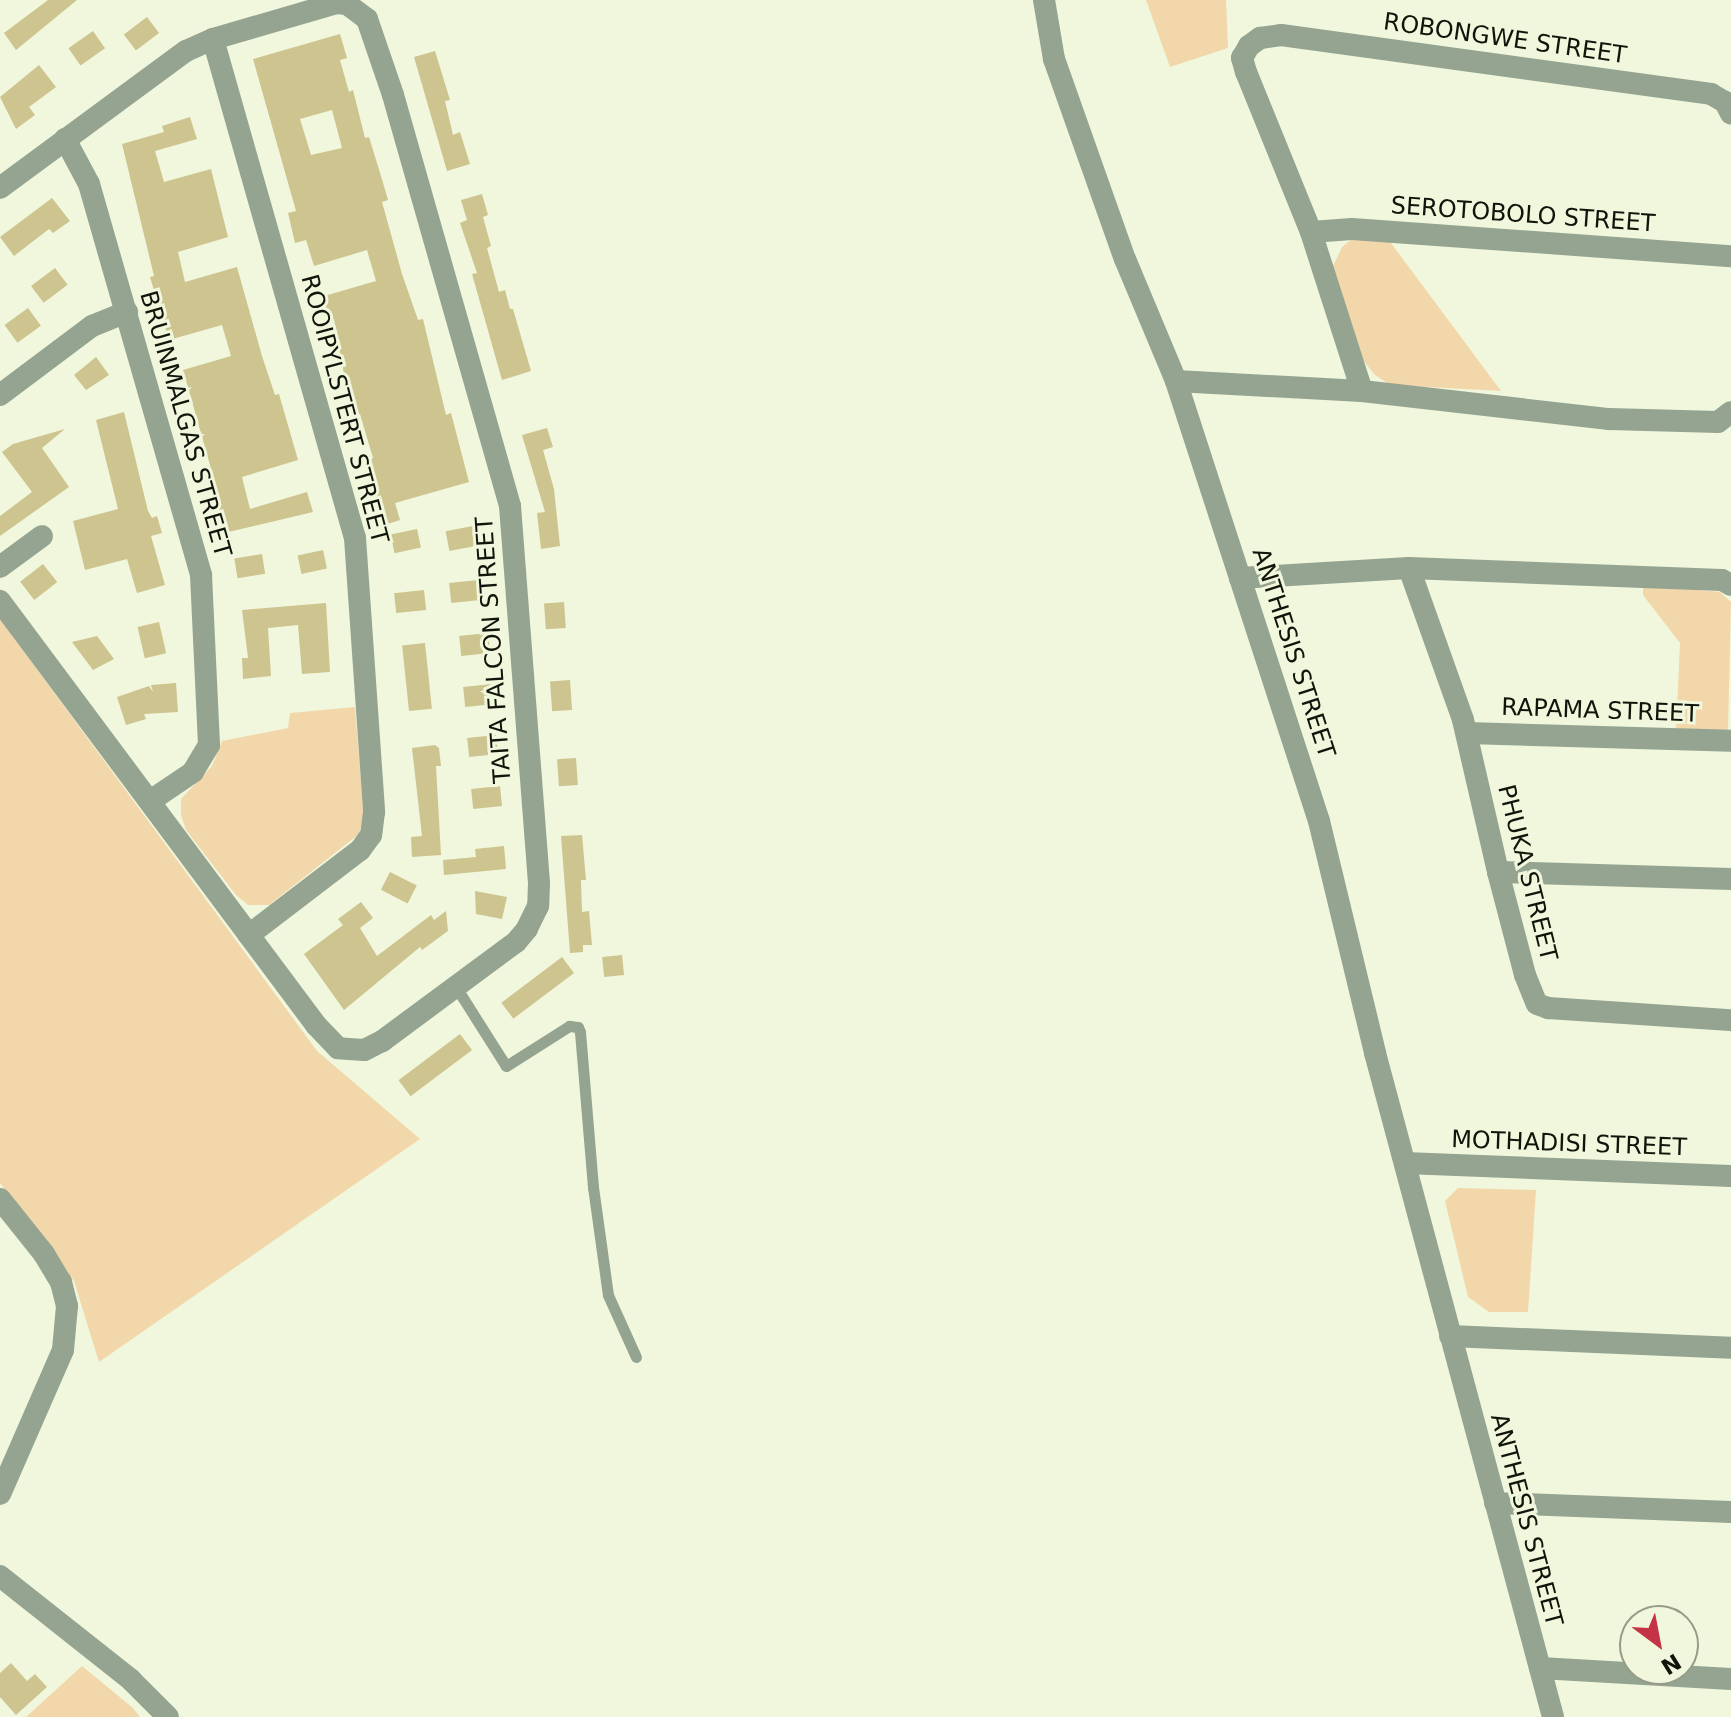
<!DOCTYPE html>
<html>
<head>
<meta charset="utf-8">
<style>
	body { margin:0 }
	#map { position:relative; width:1731px; height:1717px; overflow:hidden; background:#f0f7dc; font-family:"DejaVu Sans",sans-serif }
	div>[style] { position:absolute }
	.green>* { inset:0; background:#f2d7ab }
	.building>* { inset:0; background:#cdc48f; transform-origin:0 0 }
	.lane>* { height:11px; margin:-5.5px; padding:0 5.5px; transform-origin:5.5px; border-radius:5.5px; background:#94a491 }
	.street>* { height:22px; margin:-11px; padding:0 11px; transform-origin:11px; border-radius:11px; background:#94a491 }
	span { translate:-50% -50%; white-space:nowrap; text-align:center; line-height:1.15; -webkit-text-stroke:6px #f0f7dc; paint-order:stroke }
	.street-label { font-size:24px; color:#11140a }
	.north { position:absolute; left:1619px; top:1605px; width:80px; height:80px; box-sizing:border-box; background:#f0f7dc; border:2px solid #979c88; border-radius:50%; rotate:148deg; font-size:22px; font-weight:700; line-height:32px; text-align:center; color:#11140a }
	.north::after { content:''; display:block; margin:auto; width:28px; height:36px; background:#c53446; clip-path:polygon(50% 0,100% 100%,50% 72%,0 100%) }
</style>
</head>
<body>
<div id="map">
	<div class="green">
		<div style="clip-path:polygon(1146px 0,1226px 0,1228px 48px,1170px 67px)"></div>
		<div style="clip-path:polygon(1352px 239px,1388px 239px,1501px 391px,1390px 385px,1375px 375px,1362px 359px,1332px 268px,1342px 247px)"></div>
		<div style="clip-path:polygon(1643px 585px,1720px 592px,1731px 602px,1728px 730px,1709px 735px,1676px 730px,1680px 643px,1643px 595px)"></div>
		<div style="clip-path:polygon(0 619px,317px 1051px,420px 1139px,99px 1362px,74px 1281px,0 1183px)"></div>
		<div style="clip-path:polygon(355px 707px,364px 819px,359px 834px,269px 905px,248px 905px,236px 895px,186px 830px,181px 815px,181px 799px,212px 766px,222px 741px,288px 728px,290px 713px)"></div>
		<div style="clip-path:polygon(1458px 1188px,1536px 1190px,1528px 1312px,1489px 1312px,1468px 1297px,1445px 1201px)"></div>
		<div style="clip-path:polygon(82px 1666px,133px 1708px,140px 1717px,26px 1717px)"></div>
	</div>
	<div class="building">
		<div style="clip-path:polygon(48px 0,77px 0,16px 50px,4px 33px)"></div>
		<div style="left:147px;top:17px;width:20px;height:29px;rotate:53deg"></div>
		<div style="left:93px;top:31px;width:21px;height:30px;rotate:55deg"></div>
		<div style="clip-path:polygon(evenodd,340px 34px,347px 58px,340px 60px,349px 92px,353px 90px,365px 138px,369px 137px,381px 176px,388px 200px,382px 202px,402px 274px,418px 320px,423px 319px,446px 415px,451px 413px,469px 482px,395px 503px,400px 520px,381px 526px,370px 488px,377px 486px,370px 460px,373px 458px,360px 414px,354px 415px,347px 391px,334px 319px,327px 321px,321px 297px,376px 281px,367px 250px,314px 266px,306px 240px,295px 243px,288px 213px,296px 211px,253px 59px,340px 34px,332px 110px,342px 148px,311px 155px,300px 119px,332px 110px)"></div>
		<div style="clip-path:polygon(435px 51px,450px 100px,445px 101px,453px 135px,460px 132px,470px 164px,447px 171px,414px 57px)"></div>
		<div style="clip-path:polygon(39px 65px,56px 87px,29px 107px,35px 115px,16px 129px,0 97px)"></div>
		<div style="clip-path:polygon(190px 117px,197px 139px,155px 151px,164px 182px,211px 169px,228px 237px,178px 252px,185px 282px,237px 267px,262px 356px,275px 395px,279px 394px,298px 460px,242px 477px,250px 509px,307px 492px,313px 512px,224px 533px,210px 465px,183px 370px,231px 356px,222px 325px,169px 340px,150px 277px,154px 276px,122px 144px,164px 132px,162px 126px)"></div>
		<div style="clip-path:polygon(482px 194px,488px 215px,483px 217px,491px 246px,487px 248px,499px 292px,505px 290px,510px 309px,513px 309px,531px 371px,502px 380px,472px 274px,477px 273px,460px 223px,467px 220px,461px 200px)"></div>
		<div style="clip-path:polygon(52px 198px,70px 221px,53px 233px,49px 229px,14px 256px,0 237px)"></div>
		<div style="left:55px;top:268px;width:21px;height:30px;rotate:53deg"></div>
		<div style="left:28px;top:308px;width:22px;height:29px;rotate:54deg"></div>
		<div style="clip-path:polygon(96px 357px,109px 375px,86px 390px,74px 375px)"></div>
		<div style="clip-path:polygon(124px 412px,148px 511px,152px 518px,157px 516px,162px 533px,151px 536px,165px 585px,137px 593px,127px 559px,85px 570px,73px 521px,118px 509px,96px 420px)"></div>
		<div style="clip-path:polygon(547px 428px,553px 447px,543px 450px,554px 489px,560px 546px,541px 549px,537px 513px,545px 512px,522px 435px)"></div>
		<div style="clip-path:polygon(65px 429px,42px 448px,69px 487px,0 536px,0 516px,32px 492px,2px 452px,13px 444px)"></div>
		<div style="left:478px;top:525px;width:20px;height:33px;rotate:79deg"></div>
		<div style="left:417px;top:529px;width:19px;height:27px;rotate:78deg"></div>
		<div style="left:323px;top:550px;width:19px;height:26px;rotate:78deg"></div>
		<div style="left:262px;top:554px;width:20px;height:28px;rotate:81deg"></div>
		<div style="left:43px;top:564px;width:23px;height:29px;rotate:52deg"></div>
		<div style="left:478px;top:580px;width:20px;height:29px;rotate:84deg"></div>
		<div style="left:424px;top:590px;width:20px;height:30px;rotate:84deg"></div>
		<div style="left:564px;top:602px;width:26px;height:20px;rotate:86deg"></div>
		<div style="clip-path:polygon(326px 603px,330px 672px,302px 674px,298px 625px,268px 628px,271px 676px,243px 679px,242px 658px,248px 658px,242px 610px)"></div>
		<div style="left:159px;top:622px;width:32px;height:22px;rotate:77deg"></div>
		<div style="left:488px;top:633px;width:20px;height:29px;rotate:84deg"></div>
		<div style="clip-path:polygon(97px 636px,114px 659px,93px 670px,72px 642px)"></div>
		<div style="left:425px;top:643px;width:66px;height:23px;rotate:84deg"></div>
		<div style="left:570px;top:680px;width:30px;height:20px;rotate:86deg"></div>
		<div style="clip-path:polygon(176px 683px,178px 712px,144px 714px,146px 719px,126px 725px,117px 697px,149px 686px,153px 692px,151px 685px)"></div>
		<div style="left:492px;top:684px;width:20px;height:29px;rotate:84deg"></div>
		<div style="left:496px;top:735px;width:19px;height:29px;rotate:84deg"></div>
		<div style="clip-path:polygon(435px 745px,439px 748px,441px 766px,436px 766px,441px 855px,412px 857px,411px 837px,422px 836px,412px 748px)"></div>
		<div style="left:576px;top:758px;width:27px;height:19px;rotate:86deg"></div>
		<div style="left:500px;top:786px;width:20px;height:29px;rotate:84deg"></div>
		<div style="clip-path:polygon(582px 835px,586px 880px,581px 880px,582px 912px,589px 911px,592px 945px,583px 945px,583px 952px,570px 953px,561px 836px)"></div>
		<div style="clip-path:polygon(504px 846px,506px 869px,444px 875px,443px 860px,476px 857px,475px 849px)"></div>
		<div style="left:390px;top:872px;width:30px;height:20px;rotate:27deg"></div>
		<div style="clip-path:polygon(475px 891px,507px 897px,502px 919px,476px 914px)"></div>
		<div style="clip-path:polygon(361px 902px,373px 918px,360px 928px,377px 956px,431px 915px,434px 920px,446px 911px,448px 931px,422px 950px,420px 947px,344px 1010px,304px 954px,343px 925px,338px 919px)"></div>
		<div style="left:622px;top:955px;width:20px;height:20px;rotate:84deg"></div>
		<div style="left:562px;top:957px;width:20px;height:76px;rotate:53deg"></div>
		<div style="left:460px;top:1034px;width:20px;height:77px;rotate:53deg"></div>
		<div style="clip-path:polygon(11px 1663px,27px 1681px,35px 1674px,47px 1687px,16px 1715px,0 1697px,0 1673px)"></div>
	</div>
	<div class="lane">
		<div style="left:456px;top:987px;width:93px;rotate:57.7deg"></div>
		<div style="left:506px;top:1066px;width:75px;rotate:-32.4deg"></div>
		<div style="left:569px;top:1026px;width:9px;rotate:6deg"></div>
		<div style="left:578px;top:1027px;width:5px;rotate:68deg"></div>
		<div style="left:580px;top:1032px;width:156px;rotate:85.2deg"></div>
		<div style="left:593px;top:1187px;width:109px;rotate:82.1deg"></div>
		<div style="left:608px;top:1295px;width:68px;rotate:65.7deg"></div>
	</div>
	<div class="street">
		<div style="left:1044px;top:0;width:60px;rotate:80.4deg"></div>
		<div style="left:1054px;top:59px;width:212px;rotate:70.5deg"></div>
		<div style="left:1125px;top:259px;width:132px;rotate:67.3deg"></div>
		<div style="left:1176px;top:381px;width:463px;rotate:72deg"></div>
		<div style="left:1319px;top:821px;width:239px;rotate:76.4deg"></div>
		<div style="left:1375px;top:1053px;width:687px;rotate:74.99deg"></div>
		<div style="left:213px;top:39px;width:519px;rotate:74.12deg"></div>
		<div style="left:355px;top:538px;width:275px;rotate:86deg"></div>
		<div style="left:374px;top:812px;width:23px;rotate:97deg"></div>
		<div style="left:371px;top:835px;width:19px;rotate:126deg"></div>
		<div style="left:360px;top:850px;width:140px;rotate:142.6deg"></div>
		<div style="left:65px;top:139px;width:51px;rotate:61.9deg"></div>
		<div style="left:89px;top:184px;width:407px;rotate:74deg"></div>
		<div style="left:201px;top:575px;width:170px;rotate:87.3deg"></div>
		<div style="left:209px;top:745px;width:31px;rotate:121deg"></div>
		<div style="left:193px;top:772px;width:52px;rotate:146deg"></div>
		<div style="left:0;top:188px;width:231px;rotate:-36.4deg"></div>
		<div style="left:186px;top:51px;width:30px;rotate:-24deg"></div>
		<div style="left:213px;top:39px;width:129px;rotate:-16.2deg"></div>
		<div style="left:337px;top:3px;width:10px;rotate:6deg"></div>
		<div style="left:347px;top:4px;width:25px;rotate:37deg"></div>
		<div style="left:367px;top:19px;width:80px;rotate:71.1deg"></div>
		<div style="left:393px;top:95px;width:427px;rotate:74.1deg"></div>
		<div style="left:510px;top:506px;width:378px;rotate:85.6deg"></div>
		<div style="left:539px;top:883px;width:23px;rotate:92deg"></div>
		<div style="left:538px;top:906px;width:25px;rotate:116deg"></div>
		<div style="left:527px;top:929px;width:17px;rotate:130deg"></div>
		<div style="left:516px;top:942px;width:167px;rotate:143.5deg"></div>
		<div style="left:382px;top:1041px;width:20px;rotate:153deg"></div>
		<div style="left:364px;top:1050px;width:26px;rotate:-176deg"></div>
		<div style="left:338px;top:1048px;width:32px;rotate:-134deg"></div>
		<div style="left:316px;top:1025px;width:529px;rotate:-126.7deg"></div>
		<div style="left:1311px;top:232px;width:41px;rotate:-4.2deg"></div>
		<div style="left:1352px;top:229px;width:380px;rotate:4.1deg"></div>
		<div style="left:1176px;top:381px;width:186px;rotate:3.1deg"></div>
		<div style="left:1362px;top:391px;width:249px;rotate:6.5deg"></div>
		<div style="left:1609px;top:419px;width:109px;rotate:1.6deg"></div>
		<div style="left:1718px;top:422px;width:16px;rotate:-38deg"></div>
		<div style="left:1362px;top:391px;width:167px;rotate:-107.8deg"></div>
		<div style="left:1311px;top:232px;width:173px;rotate:-112.1deg"></div>
		<div style="left:1246px;top:72px;width:15px;rotate:-106deg"></div>
		<div style="left:1242px;top:58px;width:14px;rotate:-60deg"></div>
		<div style="left:1249px;top:46px;width:14px;rotate:-36deg"></div>
		<div style="left:1260px;top:38px;width:21px;rotate:-8deg"></div>
		<div style="left:1281px;top:35px;width:434px;rotate:7.8deg"></div>
		<div style="left:1711px;top:94px;width:16px;rotate:30deg"></div>
		<div style="left:1725px;top:102px;width:13px;rotate:63deg"></div>
		<div style="left:0;top:395px;width:115px;rotate:-36.9deg"></div>
		<div style="left:92px;top:326px;width:38px;rotate:-22deg"></div>
		<div style="left:0;top:567px;width:52px;rotate:-36.4deg"></div>
		<div style="left:1409px;top:568px;width:161px;rotate:70.4deg"></div>
		<div style="left:1463px;top:720px;width:156px;rotate:77deg"></div>
		<div style="left:1498px;top:872px;width:106px;rotate:75.3deg"></div>
		<div style="left:1525px;top:975px;width:31px;rotate:68deg"></div>
		<div style="left:1537px;top:1004px;width:12px;rotate:20deg"></div>
		<div style="left:1548px;top:1008px;width:183px;rotate:3.8deg"></div>
		<div style="left:1240px;top:578px;width:169px;rotate:-3.4deg"></div>
		<div style="left:1409px;top:568px;width:313px;rotate:2.2deg"></div>
		<div style="left:1722px;top:580px;width:10px;rotate:29deg"></div>
		<div style="left:1467px;top:733px;width:264px;rotate:1.7deg"></div>
		<div style="left:1498px;top:872px;width:233px;rotate:1.7deg"></div>
		<div style="left:1405px;top:1163px;width:326px;rotate:2.3deg"></div>
		<div style="left:0;top:1199px;width:70px;rotate:51.3deg"></div>
		<div style="left:44px;top:1254px;width:33px;rotate:59deg"></div>
		<div style="left:61px;top:1282px;width:25px;rotate:76deg"></div>
		<div style="left:67px;top:1306px;width:44px;rotate:95.2deg"></div>
		<div style="left:63px;top:1350px;width:157px;rotate:113.6deg"></div>
		<div style="left:1450px;top:1336px;width:281px;rotate:2.4deg"></div>
		<div style="left:1495px;top:1503px;width:236px;rotate:2.2deg"></div>
		<div style="left:0;top:1576px;width:167px;rotate:38.4deg"></div>
		<div style="left:131px;top:1680px;width:52px;rotate:45deg"></div>
		<div style="left:1540px;top:1668px;width:191px;rotate:3.3deg"></div>
	</div>
	<div class="street-label">
		<span style="left:1505px;top:39px;rotate:8deg">ROBONGWE STREET</span>
		<span style="left:1523px;top:215px;rotate:4deg">SEROTOBOLO STREET</span>
		<span style="left:344px;top:409px;rotate:75deg">ROOIPYLSTERT STREET</span>
		<span style="left:185px;top:424px;rotate:74deg">BRUINMALGAS STREET</span>
		<span style="left:494px;top:650px;rotate:-94deg">TAITA FALCON STREET</span>
		<span style="left:1293px;top:653px;rotate:72deg">ANTHESIS STREET</span>
		<span style="left:1600px;top:711px;rotate:2deg">RAPAMA STREET</span>
		<span style="left:1527px;top:873px;rotate:76deg">PHUKA STREET</span>
		<span style="left:1569px;top:1144px;rotate:2deg">MOTHADISI STREET</span>
		<span style="left:1526px;top:1520px;rotate:75deg">ANTHESIS STREET</span>
	</div>
	<div class="north">N</div>
</div>
</body>
</html>
